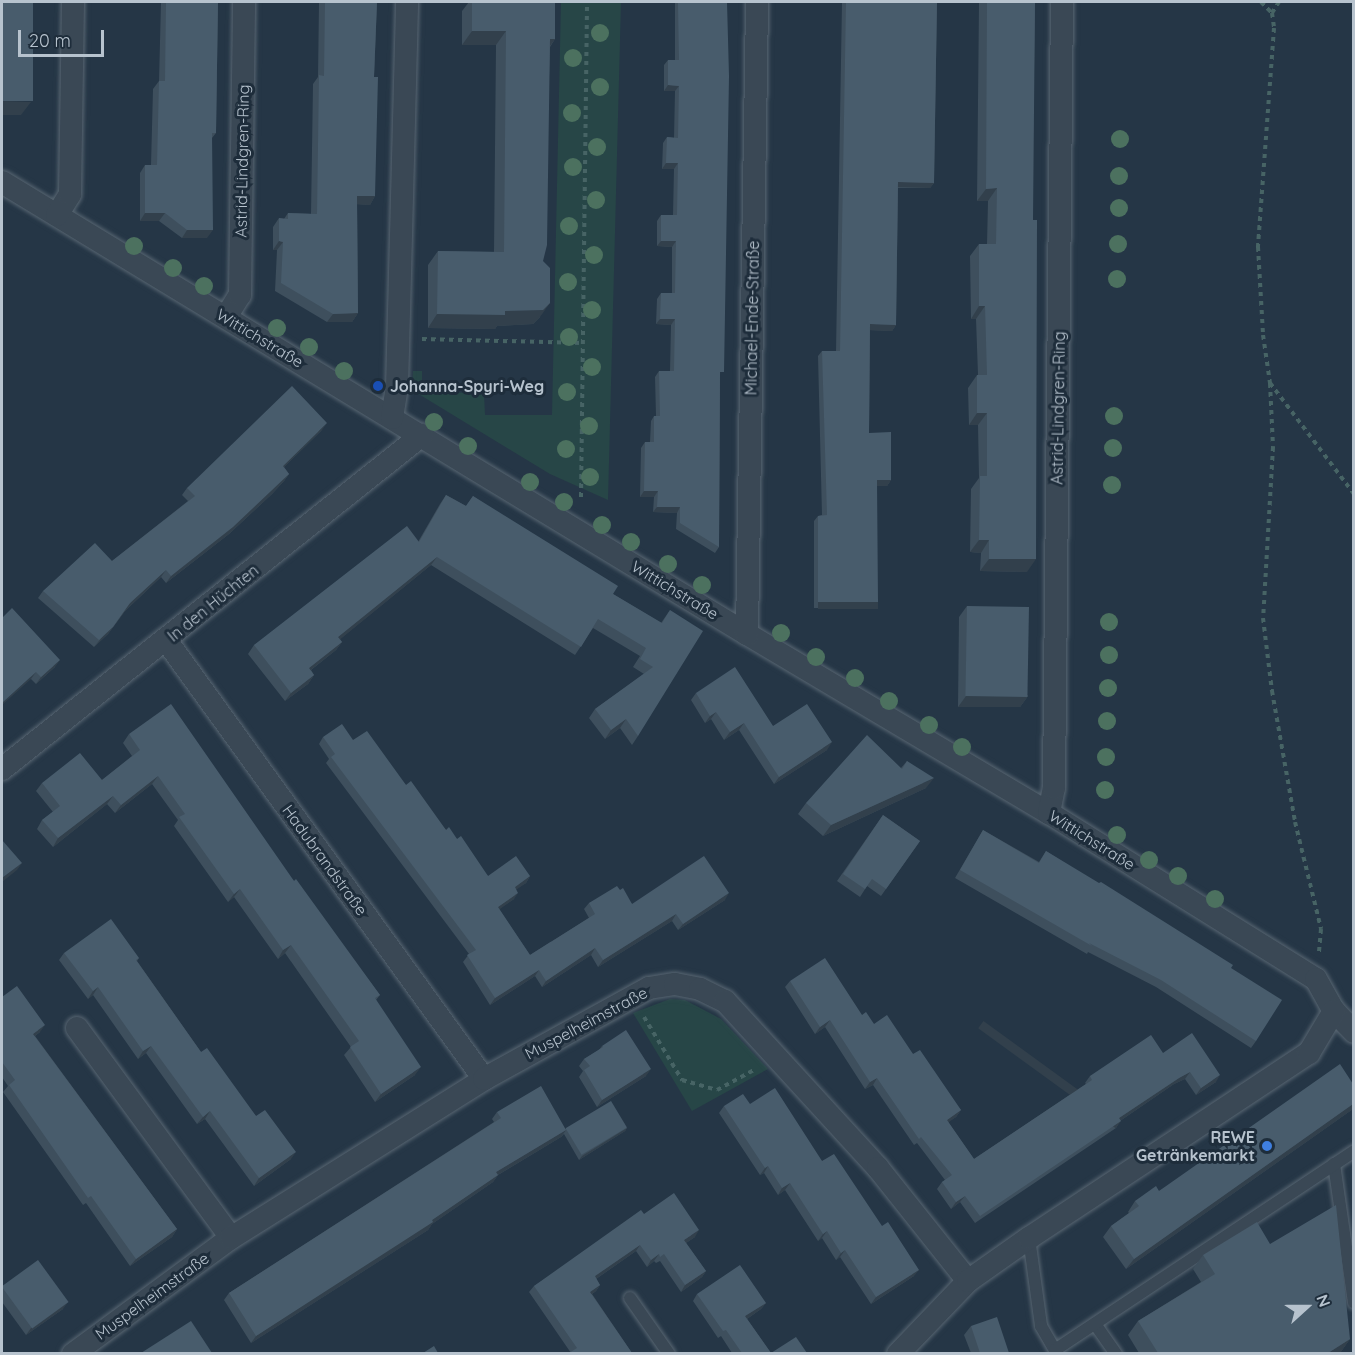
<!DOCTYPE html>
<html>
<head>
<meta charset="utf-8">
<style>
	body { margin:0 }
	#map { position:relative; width:1355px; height:1355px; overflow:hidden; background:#253646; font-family:Quicksand,sans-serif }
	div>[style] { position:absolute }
	.green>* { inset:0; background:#274647 }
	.path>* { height:4px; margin-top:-2px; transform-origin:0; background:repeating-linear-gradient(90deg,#476465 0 4.5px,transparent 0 9px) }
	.roads { filter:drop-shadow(0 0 2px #586672) drop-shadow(0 0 2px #586672) }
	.lane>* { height:12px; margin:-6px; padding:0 6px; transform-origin:6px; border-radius:6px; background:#3a4855 }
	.street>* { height:22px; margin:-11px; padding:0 11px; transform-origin:11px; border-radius:11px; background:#3a4855 }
	.trees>* { width:18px; height:18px; margin:-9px; border-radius:50%; background:#4c715f }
	.wall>* { inset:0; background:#3e4f5d }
	.shaded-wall>* { inset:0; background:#32404c; transform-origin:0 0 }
	.building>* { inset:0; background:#485c6c; transform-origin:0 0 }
	.dots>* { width:16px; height:16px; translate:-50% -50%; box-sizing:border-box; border:3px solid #1e2d3b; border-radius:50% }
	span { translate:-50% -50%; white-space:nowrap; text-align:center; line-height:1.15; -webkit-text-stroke:6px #1e2d3b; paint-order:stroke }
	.street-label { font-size:16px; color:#b7c3ce }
	.poi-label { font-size:16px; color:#b7c3ce; font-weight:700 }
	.left { translate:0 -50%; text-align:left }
	.right { translate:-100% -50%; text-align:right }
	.frame { position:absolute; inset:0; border:3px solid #b7c3ce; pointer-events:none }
	.north { position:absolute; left:1277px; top:1277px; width:60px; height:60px; -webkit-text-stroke:4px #1e2d3b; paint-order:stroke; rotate:69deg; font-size:16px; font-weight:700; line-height:24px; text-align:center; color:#b7c3ce }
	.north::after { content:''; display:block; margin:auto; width:21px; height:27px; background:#b7c3ce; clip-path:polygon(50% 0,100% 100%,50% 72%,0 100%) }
	.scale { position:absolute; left:18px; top:30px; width:86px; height:27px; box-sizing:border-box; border:3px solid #b7c3ce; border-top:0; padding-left:8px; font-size:18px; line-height:21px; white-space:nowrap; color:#b7c3ce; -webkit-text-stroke:4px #1e2d3b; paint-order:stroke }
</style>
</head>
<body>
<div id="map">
	<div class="green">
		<div style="clip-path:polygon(561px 2px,621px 2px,608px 500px,550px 474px,412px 390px,413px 371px,422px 371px,422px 392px,484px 393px,485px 415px,552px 415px)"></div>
		<div style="clip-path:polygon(670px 999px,685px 1000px,721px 1019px,768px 1069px,692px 1111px,633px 1013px)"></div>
	</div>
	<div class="path">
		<div style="left:1261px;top:2px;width:16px;rotate:45deg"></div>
		<div style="left:1272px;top:13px;width:15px;rotate:82deg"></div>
		<div style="left:1274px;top:28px;width:220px;rotate:94.2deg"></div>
		<div style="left:1258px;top:247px;width:88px;rotate:86.7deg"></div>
		<div style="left:1263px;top:335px;width:49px;rotate:81.7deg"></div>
		<div style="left:1270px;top:383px;width:139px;rotate:52.9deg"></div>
		<div style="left:1272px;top:13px;width:13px;rotate:-58deg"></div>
		<div style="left:422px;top:339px;width:161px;rotate:1.4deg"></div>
		<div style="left:1270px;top:383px;width:64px;rotate:87.3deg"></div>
		<div style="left:1273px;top:447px;width:171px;rotate:93.3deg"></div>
		<div style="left:1263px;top:618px;width:74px;rotate:83deg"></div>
		<div style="left:1272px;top:691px;width:133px;rotate:80deg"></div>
		<div style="left:1295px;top:822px;width:110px;rotate:76.3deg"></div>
		<div style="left:1321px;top:929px;width:23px;rotate:95deg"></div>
		<div style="left:581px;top:497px;width:495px;rotate:-89.3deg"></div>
		<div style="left:644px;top:1017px;width:74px;rotate:58.9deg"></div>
		<div style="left:682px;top:1080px;width:36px;rotate:16deg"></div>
		<div style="left:717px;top:1090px;width:42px;rotate:-28.4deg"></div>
	</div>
	<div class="roads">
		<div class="lane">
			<div style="left:1334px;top:1164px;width:140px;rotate:81.8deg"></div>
			<div style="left:1029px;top:1238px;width:89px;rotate:82.2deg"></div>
			<div style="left:1041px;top:1326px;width:32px;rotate:60deg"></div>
			<div style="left:630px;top:1298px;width:68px;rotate:55.1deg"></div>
			<div style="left:1095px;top:1324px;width:37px;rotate:55deg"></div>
			<div style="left:1055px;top:1350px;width:359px;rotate:-33.6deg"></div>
		</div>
		<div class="street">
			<div style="left:2px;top:182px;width:871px;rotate:31.25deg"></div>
			<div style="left:747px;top:634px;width:351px;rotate:30.7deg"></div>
			<div style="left:1049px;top:813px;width:314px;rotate:31.9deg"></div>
			<div style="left:1316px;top:979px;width:37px;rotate:61deg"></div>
			<div style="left:1334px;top:1011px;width:29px;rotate:46deg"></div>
			<div style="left:57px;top:215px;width:25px;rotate:-58deg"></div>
			<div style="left:70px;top:194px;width:192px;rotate:-89.1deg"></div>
			<div style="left:226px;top:317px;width:26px;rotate:-58deg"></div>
			<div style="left:240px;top:295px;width:293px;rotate:-89.2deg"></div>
			<div style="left:392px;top:418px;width:30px;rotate:-81deg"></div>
			<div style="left:397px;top:388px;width:386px;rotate:-88.5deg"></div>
			<div style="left:747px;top:634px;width:632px;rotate:-89.09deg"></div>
			<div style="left:166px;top:640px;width:542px;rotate:54.08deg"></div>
			<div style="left:2px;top:769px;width:537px;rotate:-38.49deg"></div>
			<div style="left:1049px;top:813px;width:25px;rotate:-79deg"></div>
			<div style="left:1054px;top:788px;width:786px;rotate:-89.42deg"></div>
			<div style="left:77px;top:1028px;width:260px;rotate:53.7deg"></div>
			<div style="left:73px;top:1354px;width:196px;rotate:-36.3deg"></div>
			<div style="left:231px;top:1238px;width:299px;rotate:-32.1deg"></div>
			<div style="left:484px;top:1079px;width:188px;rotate:-28.9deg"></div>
			<div style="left:649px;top:988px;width:26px;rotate:-9deg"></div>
			<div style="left:675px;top:984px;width:25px;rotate:11deg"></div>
			<div style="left:700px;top:989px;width:28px;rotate:26deg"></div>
			<div style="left:725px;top:1001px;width:226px;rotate:47.5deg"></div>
			<div style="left:878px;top:1168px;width:144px;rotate:51.5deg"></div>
			<div style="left:898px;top:1354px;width:101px;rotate:-46.2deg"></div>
			<div style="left:968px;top:1281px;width:75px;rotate:-35.2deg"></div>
			<div style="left:1029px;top:1238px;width:336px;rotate:-33.5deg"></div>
			<div style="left:1309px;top:1053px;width:49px;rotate:-59.2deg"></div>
		</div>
	</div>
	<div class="trees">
		<div style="left:600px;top:33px"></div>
		<div style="left:573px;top:58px"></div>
		<div style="left:600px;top:87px"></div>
		<div style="left:572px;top:113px"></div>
		<div style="left:1120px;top:139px"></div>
		<div style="left:597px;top:147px"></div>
		<div style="left:573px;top:167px"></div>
		<div style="left:1119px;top:176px"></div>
		<div style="left:596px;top:200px"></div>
		<div style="left:1119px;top:208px"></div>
		<div style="left:569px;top:226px"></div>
		<div style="left:1118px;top:244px"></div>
		<div style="left:134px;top:246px"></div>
		<div style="left:594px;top:255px"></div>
		<div style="left:173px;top:268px"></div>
		<div style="left:1117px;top:279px"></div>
		<div style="left:568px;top:282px"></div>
		<div style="left:204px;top:286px"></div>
		<div style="left:592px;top:310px"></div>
		<div style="left:277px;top:328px"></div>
		<div style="left:569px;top:337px"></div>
		<div style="left:309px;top:347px"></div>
		<div style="left:592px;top:367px"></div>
		<div style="left:344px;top:371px"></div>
		<div style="left:567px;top:392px"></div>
		<div style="left:1114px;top:416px"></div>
		<div style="left:434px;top:422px"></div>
		<div style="left:589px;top:426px"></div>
		<div style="left:468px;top:446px"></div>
		<div style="left:1113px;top:448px"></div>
		<div style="left:566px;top:449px"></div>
		<div style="left:590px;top:477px"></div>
		<div style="left:530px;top:482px"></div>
		<div style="left:1112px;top:485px"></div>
		<div style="left:564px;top:502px"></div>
		<div style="left:602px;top:525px"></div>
		<div style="left:631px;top:542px"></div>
		<div style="left:668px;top:564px"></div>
		<div style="left:702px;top:585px"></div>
		<div style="left:1109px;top:622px"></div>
		<div style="left:781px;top:633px"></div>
		<div style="left:1109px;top:655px"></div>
		<div style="left:816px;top:657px"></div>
		<div style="left:855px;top:678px"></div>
		<div style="left:1108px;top:688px"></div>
		<div style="left:889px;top:701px"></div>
		<div style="left:1107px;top:721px"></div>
		<div style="left:929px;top:725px"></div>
		<div style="left:962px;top:747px"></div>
		<div style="left:1106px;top:757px"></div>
		<div style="left:1105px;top:790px"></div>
		<div style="left:1117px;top:835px"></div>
		<div style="left:1149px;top:860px"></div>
		<div style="left:1178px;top:876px"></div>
		<div style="left:1215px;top:899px"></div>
	</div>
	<div class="wall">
		<div style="clip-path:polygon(161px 2px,218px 2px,216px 133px,212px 138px,207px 238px,182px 238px,159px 221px,140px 221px,140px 173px,145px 165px,151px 165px,153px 89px,159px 81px)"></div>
		<div style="clip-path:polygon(319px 2px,377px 2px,374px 77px,375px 196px,370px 205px,357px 204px,358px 313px,352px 322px,327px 322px,275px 291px,277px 250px,273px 250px,273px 227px,279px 218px,284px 219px,288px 213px,311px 214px,313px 84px,318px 77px)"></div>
		<div style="clip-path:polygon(469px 2px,555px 2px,555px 39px,550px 47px,543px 261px,540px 317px,533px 324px,497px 326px,495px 329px,428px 328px,428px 265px,438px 251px,494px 252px,496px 45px,462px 45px,462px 11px)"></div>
		<div style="clip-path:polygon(675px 2px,727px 2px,720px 377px,719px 547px,715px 553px,676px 529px,677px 513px,653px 512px,654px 497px,640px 497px,641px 448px,645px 442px,650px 442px,651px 421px,654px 416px,656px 416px,655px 377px,659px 371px,670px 371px,671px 325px,656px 324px,657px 299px,661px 293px,672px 293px,672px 247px,657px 246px,657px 221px,661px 215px,673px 215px,674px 169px,662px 169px,663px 143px,667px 137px,674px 138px,675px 91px,664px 91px,664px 65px,668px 60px,675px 60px)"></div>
		<div style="clip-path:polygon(842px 2px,937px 2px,934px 183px,930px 188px,898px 188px,896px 325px,892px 331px,870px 330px,869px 433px,891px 480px,887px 486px,877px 486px,874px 608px,814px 608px,814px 521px,818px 516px,822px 515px,818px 356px,822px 351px,836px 351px)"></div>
		<div style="clip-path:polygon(979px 2px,1035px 2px,1027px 572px,980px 571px,981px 553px,970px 552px,971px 489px,979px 478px,978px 425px,969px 425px,968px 388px,977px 375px,978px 375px,976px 319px,971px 319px,970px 256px,979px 244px,987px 244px,988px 201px,977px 201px)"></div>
		<div style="clip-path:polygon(322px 430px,284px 467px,289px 474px,284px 481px,272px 494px,229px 534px,166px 583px,161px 577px,125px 611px,108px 634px,94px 647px,38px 598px,43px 591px,112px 561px,188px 501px,182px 495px,187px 488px)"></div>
		<div style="clip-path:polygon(446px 495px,466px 506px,473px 496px,613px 594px,661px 623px,670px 610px,638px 736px,632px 745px,620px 728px,605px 739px,589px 718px,595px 709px,644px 674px,633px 667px,640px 656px,593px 628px,575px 655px,431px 565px,340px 639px,342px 642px,336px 650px,311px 670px,314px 675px,308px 684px,285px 701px,248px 654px,254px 645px,418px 542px,440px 504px)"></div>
		<div style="clip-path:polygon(967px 606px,1028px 696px,1020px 707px,958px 707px,959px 617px)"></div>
		<div style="clip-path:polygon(2px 618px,55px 667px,36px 684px,31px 679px)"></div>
		<div style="clip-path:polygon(696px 693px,773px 726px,827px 750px,774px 784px,739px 730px,724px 740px,711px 719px,705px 723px,691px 700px)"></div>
		<div style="clip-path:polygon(129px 734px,294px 881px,380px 995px,376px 1000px,415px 1075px,375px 1102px,344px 1055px,351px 1047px,285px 953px,278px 959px,234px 897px,228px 902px,174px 826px,178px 820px,152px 784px,115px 813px,107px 804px,53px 847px,37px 829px,42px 820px,53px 812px,36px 791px,42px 783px,102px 780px,132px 756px,123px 743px)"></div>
		<div style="clip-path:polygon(323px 737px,353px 740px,406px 785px,446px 830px,457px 839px,488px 876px,530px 876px,526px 883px,516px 889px,514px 899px,499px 909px,530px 955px,589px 918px,584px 909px,589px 903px,620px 890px,632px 904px,725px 900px,678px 930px,672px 921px,598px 967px,591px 955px,542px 987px,535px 976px,490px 1005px,463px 962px,469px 954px,326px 763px,329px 759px,319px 744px)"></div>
		<div style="clip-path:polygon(907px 761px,926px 788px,823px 836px,798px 814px,806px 803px,901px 768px)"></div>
		<div style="clip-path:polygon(883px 815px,920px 841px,881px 896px,867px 886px,860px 897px,837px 881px)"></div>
		<div style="clip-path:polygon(983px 830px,1039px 862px,1046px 851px,1231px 968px,1256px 1041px,1251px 1048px,1156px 987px,1088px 952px,1087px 954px,955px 878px)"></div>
		<div style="clip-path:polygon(64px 953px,139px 958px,137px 961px,201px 1052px,256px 1116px,291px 1159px,254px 1186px,205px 1119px,197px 1124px,146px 1053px,138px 1059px,93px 995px,88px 999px,59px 960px)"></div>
		<div style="clip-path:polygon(790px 981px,862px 1015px,913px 1054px,961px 1110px,956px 1117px,948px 1122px,974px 1159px,1086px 1084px,1085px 1083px,1090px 1076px,1163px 1053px,1216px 1082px,1196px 1095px,1185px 1079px,1174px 1084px,1120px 1121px,1116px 1128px,975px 1223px,960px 1202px,951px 1209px,937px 1189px,942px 1182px,945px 1180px,917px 1143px,914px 1145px,873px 1085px,865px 1089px,825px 1027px,815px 1034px,785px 987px)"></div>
		<div style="clip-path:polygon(2px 997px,40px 1032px,35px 1036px,177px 1229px,172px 1237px,130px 1266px,86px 1203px,83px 1205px,3px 1092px,8px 1086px,2px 1077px)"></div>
		<div style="clip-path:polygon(602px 1046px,646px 1076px,597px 1107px,579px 1077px,583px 1071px,579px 1066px,584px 1059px,599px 1050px)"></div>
		<div style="clip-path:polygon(1353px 1084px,1353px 1109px,1126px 1269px,1103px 1237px,1111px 1226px,1129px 1213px,1128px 1212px,1135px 1201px,1159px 1191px)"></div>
		<div style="clip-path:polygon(750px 1104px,822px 1161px,914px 1276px,871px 1304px,840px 1257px,836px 1260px,822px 1238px,818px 1241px,785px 1190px,778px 1195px,764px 1173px,760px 1175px,719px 1113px,724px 1106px)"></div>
		<div style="clip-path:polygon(497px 1112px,566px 1129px,627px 1128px,625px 1131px,579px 1160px,564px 1134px,561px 1137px,498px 1175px,493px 1182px,432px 1224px,428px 1230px,251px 1343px,224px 1300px,229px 1293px,494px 1122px,492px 1119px)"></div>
		<div style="clip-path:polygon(644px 1214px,695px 1237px,686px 1243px,706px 1271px,702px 1277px,681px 1292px,660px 1261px,656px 1263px,654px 1261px,647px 1267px,636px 1251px,596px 1279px,600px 1285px,596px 1291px,592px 1294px,632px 1353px,571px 1353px,529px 1292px,534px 1286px)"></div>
		<div style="clip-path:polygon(1270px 1244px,1350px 1339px,1340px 1353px,1139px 1353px,1128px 1335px,1138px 1321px,1201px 1282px,1193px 1269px,1203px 1255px)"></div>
		<div style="clip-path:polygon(2px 1287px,63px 1309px,26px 1335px,2px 1302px)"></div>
		<div style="clip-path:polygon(697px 1294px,766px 1303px,761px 1309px,747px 1319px,771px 1353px,807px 1353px,732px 1353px,721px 1336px,718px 1338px,693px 1301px)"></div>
		<div style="clip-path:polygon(971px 1326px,1009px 1353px,971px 1353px,964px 1335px)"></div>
	</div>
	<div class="shaded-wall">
		<div style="clip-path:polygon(472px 31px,506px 31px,496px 45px,462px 45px)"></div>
		<div style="clip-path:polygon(550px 39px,555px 39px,545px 53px)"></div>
		<div style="clip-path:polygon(668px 85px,679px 86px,675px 91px,664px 91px)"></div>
		<div style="clip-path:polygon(2px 101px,31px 102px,21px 115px,2px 115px)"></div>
		<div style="clip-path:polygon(666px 163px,678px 163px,674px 169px,662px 169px)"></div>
		<div style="clip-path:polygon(898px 182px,934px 183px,930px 188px,894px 187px)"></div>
		<div style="clip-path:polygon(997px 188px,988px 201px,977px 201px,986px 189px)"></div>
		<div style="clip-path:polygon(357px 196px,375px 196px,370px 205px,351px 204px)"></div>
		<div style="clip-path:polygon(145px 213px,165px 213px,159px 221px,140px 221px)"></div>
		<div style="clip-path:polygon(187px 230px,213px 230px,207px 238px,182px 238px)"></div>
		<div style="clip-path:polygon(279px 241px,283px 242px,277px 250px,273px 250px)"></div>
		<div style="clip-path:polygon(661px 241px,676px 241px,672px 247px,657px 246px)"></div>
		<div style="clip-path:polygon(550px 303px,540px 317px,533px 324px,497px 326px,495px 329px,428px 328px,437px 314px,505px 311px)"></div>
		<div style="clip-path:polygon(979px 306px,985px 306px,976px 319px,971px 319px)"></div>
		<div style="clip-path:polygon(358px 313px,352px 322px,327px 322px,333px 314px)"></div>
		<div style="clip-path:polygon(660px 319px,675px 319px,671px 325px,656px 324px)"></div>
		<div style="clip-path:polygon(870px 324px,896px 325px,892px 331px,865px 330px)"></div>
		<div style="clip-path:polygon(977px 413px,987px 413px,978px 425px,969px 425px)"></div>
		<div style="clip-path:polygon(327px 423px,322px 430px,278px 473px,283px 466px)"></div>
		<div style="clip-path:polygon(289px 474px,284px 481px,272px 494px,229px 534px,166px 583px,171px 576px)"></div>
		<div style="clip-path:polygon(877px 480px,891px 480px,887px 486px,873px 486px)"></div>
		<div style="clip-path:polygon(644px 491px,658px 491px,654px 497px,640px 497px)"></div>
		<div style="clip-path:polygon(657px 507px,680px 507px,677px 513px,653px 512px)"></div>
		<div style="clip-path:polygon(979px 540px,989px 540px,981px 553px,970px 552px)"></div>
		<div style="clip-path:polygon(437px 557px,431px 565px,332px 646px,338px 637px)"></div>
		<div style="clip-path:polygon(989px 559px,1036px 559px,1027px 572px,980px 571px)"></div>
		<div style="clip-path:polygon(166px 570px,161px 577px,125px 611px,108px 634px,94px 647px,130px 603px)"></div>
		<div style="left:818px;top:602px;width:60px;height:7px"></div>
		<div style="clip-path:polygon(342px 642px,336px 650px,303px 676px,309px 668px)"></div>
		<div style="clip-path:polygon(60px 660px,55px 667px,36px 684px,41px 677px)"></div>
		<div style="clip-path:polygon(36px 672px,31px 679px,2px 705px,2px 703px)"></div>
		<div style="clip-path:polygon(314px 675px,308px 684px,285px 701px,291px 693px)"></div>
		<div style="clip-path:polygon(966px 696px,1028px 696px,1020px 707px,958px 707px)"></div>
		<div style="clip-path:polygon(716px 712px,711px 719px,705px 723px,710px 716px)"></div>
		<div style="clip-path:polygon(626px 719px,620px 728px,605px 739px,611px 730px)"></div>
		<div style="clip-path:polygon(744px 723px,739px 730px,724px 740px,730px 732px)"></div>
		<div style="clip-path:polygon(832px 742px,827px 750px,774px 784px,779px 777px)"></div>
		<div style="clip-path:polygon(158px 776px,152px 784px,115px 813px,121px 805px)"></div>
		<div style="clip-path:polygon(934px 778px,926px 788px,823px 836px,831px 825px)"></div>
		<div style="clip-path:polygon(113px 796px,107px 804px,53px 847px,58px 838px)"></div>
		<div style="clip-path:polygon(22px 863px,17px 870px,2px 882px,2px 878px)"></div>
		<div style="clip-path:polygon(530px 876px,526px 883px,510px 894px,515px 887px)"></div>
		<div style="clip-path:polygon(240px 889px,234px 897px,228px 902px,234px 894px)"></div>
		<div style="clip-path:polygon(518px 893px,514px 899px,493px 914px,498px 907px)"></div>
		<div style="clip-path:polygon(729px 893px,725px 900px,678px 930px,683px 924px)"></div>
		<div style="clip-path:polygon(676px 914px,672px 921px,598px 967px,603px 960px)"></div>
		<div style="clip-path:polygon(291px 945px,285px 953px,278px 959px,283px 950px)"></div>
		<div style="clip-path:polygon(595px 948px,591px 955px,542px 987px,546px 981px)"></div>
		<div style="clip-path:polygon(539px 970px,535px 976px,490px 1005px,495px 998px)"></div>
		<div style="clip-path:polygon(98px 987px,93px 995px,88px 999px,93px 991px)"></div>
		<div style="clip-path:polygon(830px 1020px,825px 1027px,815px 1034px,820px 1027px)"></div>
		<div style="clip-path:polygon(45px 1025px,40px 1032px,28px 1041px,33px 1034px)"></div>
		<div style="clip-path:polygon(151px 1046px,146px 1053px,138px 1059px,143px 1051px)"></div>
		<div style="clip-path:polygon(421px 1067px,415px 1075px,375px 1102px,381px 1094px)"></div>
		<div style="clip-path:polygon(651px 1069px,646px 1076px,597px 1107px,602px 1100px)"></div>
		<div style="clip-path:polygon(1190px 1072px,1185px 1079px,1174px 1084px,1114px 1125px,1119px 1118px,1179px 1078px)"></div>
		<div style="clip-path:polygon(1220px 1075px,1216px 1082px,1196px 1095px,1201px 1088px)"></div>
		<div style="clip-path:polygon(877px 1078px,873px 1085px,865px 1089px,870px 1082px)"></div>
		<div style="clip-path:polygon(1353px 1104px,1353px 1109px,1126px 1269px,1134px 1259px)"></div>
		<div style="clip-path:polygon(961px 1110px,956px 1117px,942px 1127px,947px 1120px)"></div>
		<div style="clip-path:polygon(210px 1111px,205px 1119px,197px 1124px,203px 1117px)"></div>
		<div style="left:1121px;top:1121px;width:9px;height:170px;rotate:126deg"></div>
		<div style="clip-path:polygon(627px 1128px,625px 1131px,579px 1160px,582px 1156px)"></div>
		<div style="clip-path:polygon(566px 1130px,561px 1137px,491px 1179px,496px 1172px)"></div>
		<div style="clip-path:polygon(296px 1152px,291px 1159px,254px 1186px,259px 1178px)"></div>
		<div style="clip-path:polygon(768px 1166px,764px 1173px,760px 1175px,765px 1168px)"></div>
		<div style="clip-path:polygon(498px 1175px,493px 1182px,432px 1224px,428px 1230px,251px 1343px,256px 1336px,432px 1220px)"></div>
		<div style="clip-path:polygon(790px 1183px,785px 1190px,778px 1195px,782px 1188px)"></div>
		<div style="clip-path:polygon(965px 1196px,960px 1202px,951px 1209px,956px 1202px)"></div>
		<div style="clip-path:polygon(177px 1229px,172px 1237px,130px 1266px,136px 1259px)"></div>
		<div style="clip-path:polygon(699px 1230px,695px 1237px,680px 1247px,684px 1240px)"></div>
		<div style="clip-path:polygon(827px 1231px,822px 1238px,818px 1241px,823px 1234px)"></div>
		<div style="clip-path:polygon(640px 1245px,636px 1251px,590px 1283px,595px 1276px)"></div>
		<div style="clip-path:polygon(845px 1250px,840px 1257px,836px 1260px,841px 1253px)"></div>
		<div style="clip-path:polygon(659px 1254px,654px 1261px,647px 1267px,651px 1260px)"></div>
		<div style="clip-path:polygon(919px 1270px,914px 1276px,871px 1304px,876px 1297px)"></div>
		<div style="clip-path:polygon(706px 1271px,702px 1277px,681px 1292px,685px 1285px)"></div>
		<div style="clip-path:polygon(600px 1285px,596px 1291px,585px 1299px,590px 1292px)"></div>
		<div style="clip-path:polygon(68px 1302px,63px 1309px,26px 1335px,31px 1328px)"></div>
		<div style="clip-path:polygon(766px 1303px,761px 1309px,741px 1323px,745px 1316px)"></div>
		<div style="clip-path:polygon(1350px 1339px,1340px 1353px,1328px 1353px)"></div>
	</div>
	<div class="building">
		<div style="left:2px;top:2px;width:31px;height:99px"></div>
		<div style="clip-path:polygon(166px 2px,218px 2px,216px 133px,212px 133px,213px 230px,187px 230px,165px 213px,145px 213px,145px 165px,157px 165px,159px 81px,165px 81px)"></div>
		<div style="clip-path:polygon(325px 2px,377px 2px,374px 77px,378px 77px,375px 196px,357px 196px,358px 313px,333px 314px,281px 283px,283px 242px,279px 241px,279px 218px,288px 219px,288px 213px,317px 214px,319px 75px,324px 76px)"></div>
		<div style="clip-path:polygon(472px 2px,555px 2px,555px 39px,550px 39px,547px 245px,543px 261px,550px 268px,550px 303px,543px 310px,505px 311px,505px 315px,437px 314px,438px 251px,504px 252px,506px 31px,472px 31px)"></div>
		<div style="clip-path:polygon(678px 2px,727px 2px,729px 76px,724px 372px,720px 372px,719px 547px,680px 523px,680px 507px,657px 507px,658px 491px,644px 491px,645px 442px,654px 442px,654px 416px,660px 416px,659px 371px,674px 371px,675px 319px,660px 319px,661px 293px,675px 293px,676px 241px,661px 241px,661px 215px,677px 215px,678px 163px,666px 163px,667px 137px,678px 138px,679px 86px,668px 85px,668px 60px,679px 60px)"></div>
		<div style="clip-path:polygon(846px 2px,937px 2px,934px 183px,898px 182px,896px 325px,870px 324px,869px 433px,891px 432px,891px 480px,877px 480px,878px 602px,818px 602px,818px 516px,827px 515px,822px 351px,840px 351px)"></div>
		<div style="clip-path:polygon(987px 2px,1035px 2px,1033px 220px,1037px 220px,1036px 559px,989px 559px,989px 540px,979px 540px,980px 476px,987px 476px,987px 413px,977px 413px,977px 375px,987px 375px,985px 306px,979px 306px,979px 244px,996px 244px,997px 188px,986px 189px)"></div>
		<div style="clip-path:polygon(292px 386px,327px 423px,283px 466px,289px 474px,233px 527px,171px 576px,166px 570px,130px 603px,113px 627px,99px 640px,43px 591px,95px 543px,112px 561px,195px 496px,187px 488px)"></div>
		<div style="clip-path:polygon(446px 495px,466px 506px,473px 496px,618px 586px,613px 594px,662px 623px,670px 610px,703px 631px,638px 736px,626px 719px,611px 730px,595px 709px,653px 667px,640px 659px,646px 648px,598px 619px,581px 647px,437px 557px,338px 637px,342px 642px,309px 668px,314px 675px,291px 693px,254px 645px,407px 526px,419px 542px)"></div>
		<div style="left:967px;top:606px;width:62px;height:90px;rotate:1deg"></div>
		<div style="clip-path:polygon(12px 608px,60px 660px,41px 677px,36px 672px,2px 703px,2px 618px)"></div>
		<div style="clip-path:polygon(735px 667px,773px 726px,807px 704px,832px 742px,779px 777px,744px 723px,730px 732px,716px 712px,710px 716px,696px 693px)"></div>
		<div style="clip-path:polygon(171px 704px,294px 881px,296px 879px,380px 995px,375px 998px,421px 1067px,381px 1094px,350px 1047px,359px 1041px,291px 945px,283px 950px,240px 889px,234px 894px,179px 817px,185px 814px,158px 776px,121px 805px,113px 796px,58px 838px,42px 820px,60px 806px,42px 783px,80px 753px,102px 780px,140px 750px,129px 734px)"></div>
		<div style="clip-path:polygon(342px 724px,353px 740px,367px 731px,406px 785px,411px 781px,446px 830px,449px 827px,457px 839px,461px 836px,488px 876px,516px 856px,530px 876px,515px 887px,518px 893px,498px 907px,530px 955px,595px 914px,589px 903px,617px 886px,620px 890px,623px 888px,632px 904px,704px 856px,729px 893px,683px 924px,676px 914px,603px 960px,595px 948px,546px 981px,539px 970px,495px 998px,467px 955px,476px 950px,331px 757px,335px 754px,323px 737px)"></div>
		<div style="clip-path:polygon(867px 735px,902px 769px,907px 761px,934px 778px,831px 825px,806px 803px)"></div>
		<div style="clip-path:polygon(883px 815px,920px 841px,886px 889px,872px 879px,865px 889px,843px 874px)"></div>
		<div style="clip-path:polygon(983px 830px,1039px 863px,1046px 851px,1099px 883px,1101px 882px,1233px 965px,1231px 968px,1282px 1000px,1256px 1041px,1161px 980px,1089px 943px,1092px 946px,960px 870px)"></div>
		<div style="clip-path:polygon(2px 840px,22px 863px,2px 878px)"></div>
		<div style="clip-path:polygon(111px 919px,139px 958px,136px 960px,201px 1052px,207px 1048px,256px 1116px,265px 1110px,296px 1152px,259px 1178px,210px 1111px,203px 1117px,151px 1046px,143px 1051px,98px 987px,93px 991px,64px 953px)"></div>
		<div style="clip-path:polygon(825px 958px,862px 1015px,866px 1012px,874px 1024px,887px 1015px,913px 1054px,920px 1050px,961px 1110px,947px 1120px,974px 1159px,1092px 1080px,1090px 1076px,1151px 1035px,1163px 1053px,1192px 1033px,1220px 1075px,1201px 1088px,1190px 1072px,1179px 1078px,1119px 1118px,1121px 1121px,980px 1216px,965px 1196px,956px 1202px,942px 1182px,952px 1175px,921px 1137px,919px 1139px,877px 1078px,870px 1082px,830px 1020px,820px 1027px,790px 981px)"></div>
		<div style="clip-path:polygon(17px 986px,45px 1025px,33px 1034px,177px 1229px,136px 1259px,91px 1196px,88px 1198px,9px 1085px,15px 1080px,2px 1062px,2px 997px)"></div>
		<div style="clip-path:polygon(626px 1030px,651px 1069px,602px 1100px,584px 1070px,590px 1066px,584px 1059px,603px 1047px,602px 1046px)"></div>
		<div style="clip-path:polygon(1340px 1064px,1353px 1084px,1353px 1104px,1134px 1259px,1111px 1226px,1139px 1206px,1135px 1201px,1156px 1186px,1159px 1191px)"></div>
		<div style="clip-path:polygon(541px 1086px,566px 1130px,496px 1172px,498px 1175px,432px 1220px,433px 1222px,256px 1336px,229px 1293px,501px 1118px,497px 1112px)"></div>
		<div style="clip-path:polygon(775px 1088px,822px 1161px,834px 1154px,882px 1226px,888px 1222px,919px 1270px,876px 1297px,845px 1250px,841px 1253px,827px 1231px,823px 1234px,790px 1183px,782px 1188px,768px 1166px,765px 1168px,724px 1106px,743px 1094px,750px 1104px)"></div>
		<div style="left:611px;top:1101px;width:31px;height:53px;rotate:59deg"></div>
		<div style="clip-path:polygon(674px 1193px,699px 1230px,684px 1240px,706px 1271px,685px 1285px,664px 1254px,660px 1257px,659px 1254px,651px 1260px,640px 1245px,595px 1276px,600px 1285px,590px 1292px,632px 1353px,569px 1353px,577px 1348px,534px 1286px,641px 1210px,644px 1214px)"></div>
		<div style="clip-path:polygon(1336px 1205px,1350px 1339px,1328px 1353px,1158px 1353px,1138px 1321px,1215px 1274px,1203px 1255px,1257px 1222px,1270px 1244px)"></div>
		<div style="left:38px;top:1260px;width:52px;height:45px;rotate:54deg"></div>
		<div style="clip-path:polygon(740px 1265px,766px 1303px,745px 1316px,771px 1353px,796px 1337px,807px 1353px,742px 1353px,726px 1330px,723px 1331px,697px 1294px)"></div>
		<div style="clip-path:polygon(997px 1317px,1009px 1353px,980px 1353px,971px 1326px)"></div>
		<div style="clip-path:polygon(191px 1321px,212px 1353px,141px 1353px)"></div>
		<div style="clip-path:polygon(434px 1346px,438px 1353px,423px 1353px)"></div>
	</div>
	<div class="dots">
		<div style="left:378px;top:386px;background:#1a4fb4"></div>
		<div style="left:1267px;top:1146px;background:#3f7fe0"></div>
	</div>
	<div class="street-label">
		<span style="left:242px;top:161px;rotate:-89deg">Astrid-Lindgren-Ring</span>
		<span style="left:752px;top:318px;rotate:-89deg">Michael-Ende-Straße</span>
		<span style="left:260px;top:338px;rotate:31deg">Wittichstraße</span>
		<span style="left:1058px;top:408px;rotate:-89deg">Astrid-Lindgren-Ring</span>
		<span style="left:675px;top:590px;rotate:31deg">Wittichstraße</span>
		<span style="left:213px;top:603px;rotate:-39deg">In den Hüchten</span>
		<span style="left:1092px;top:840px;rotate:32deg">Wittichstraße</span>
		<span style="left:325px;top:860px;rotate:54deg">Hadubrandstraße</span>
		<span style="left:586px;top:1023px;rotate:-28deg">Muspelheimstraße</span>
		<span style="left:152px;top:1296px;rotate:-36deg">Muspelheimstraße</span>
	</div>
	<div class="poi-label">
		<span class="left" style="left:390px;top:386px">Johanna-Spyri-Weg</span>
		<span class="right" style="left:1255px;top:1146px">REWE<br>Getränkemarkt</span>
	</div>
	<div class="frame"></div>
	<div class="north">N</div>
	<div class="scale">20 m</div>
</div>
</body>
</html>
